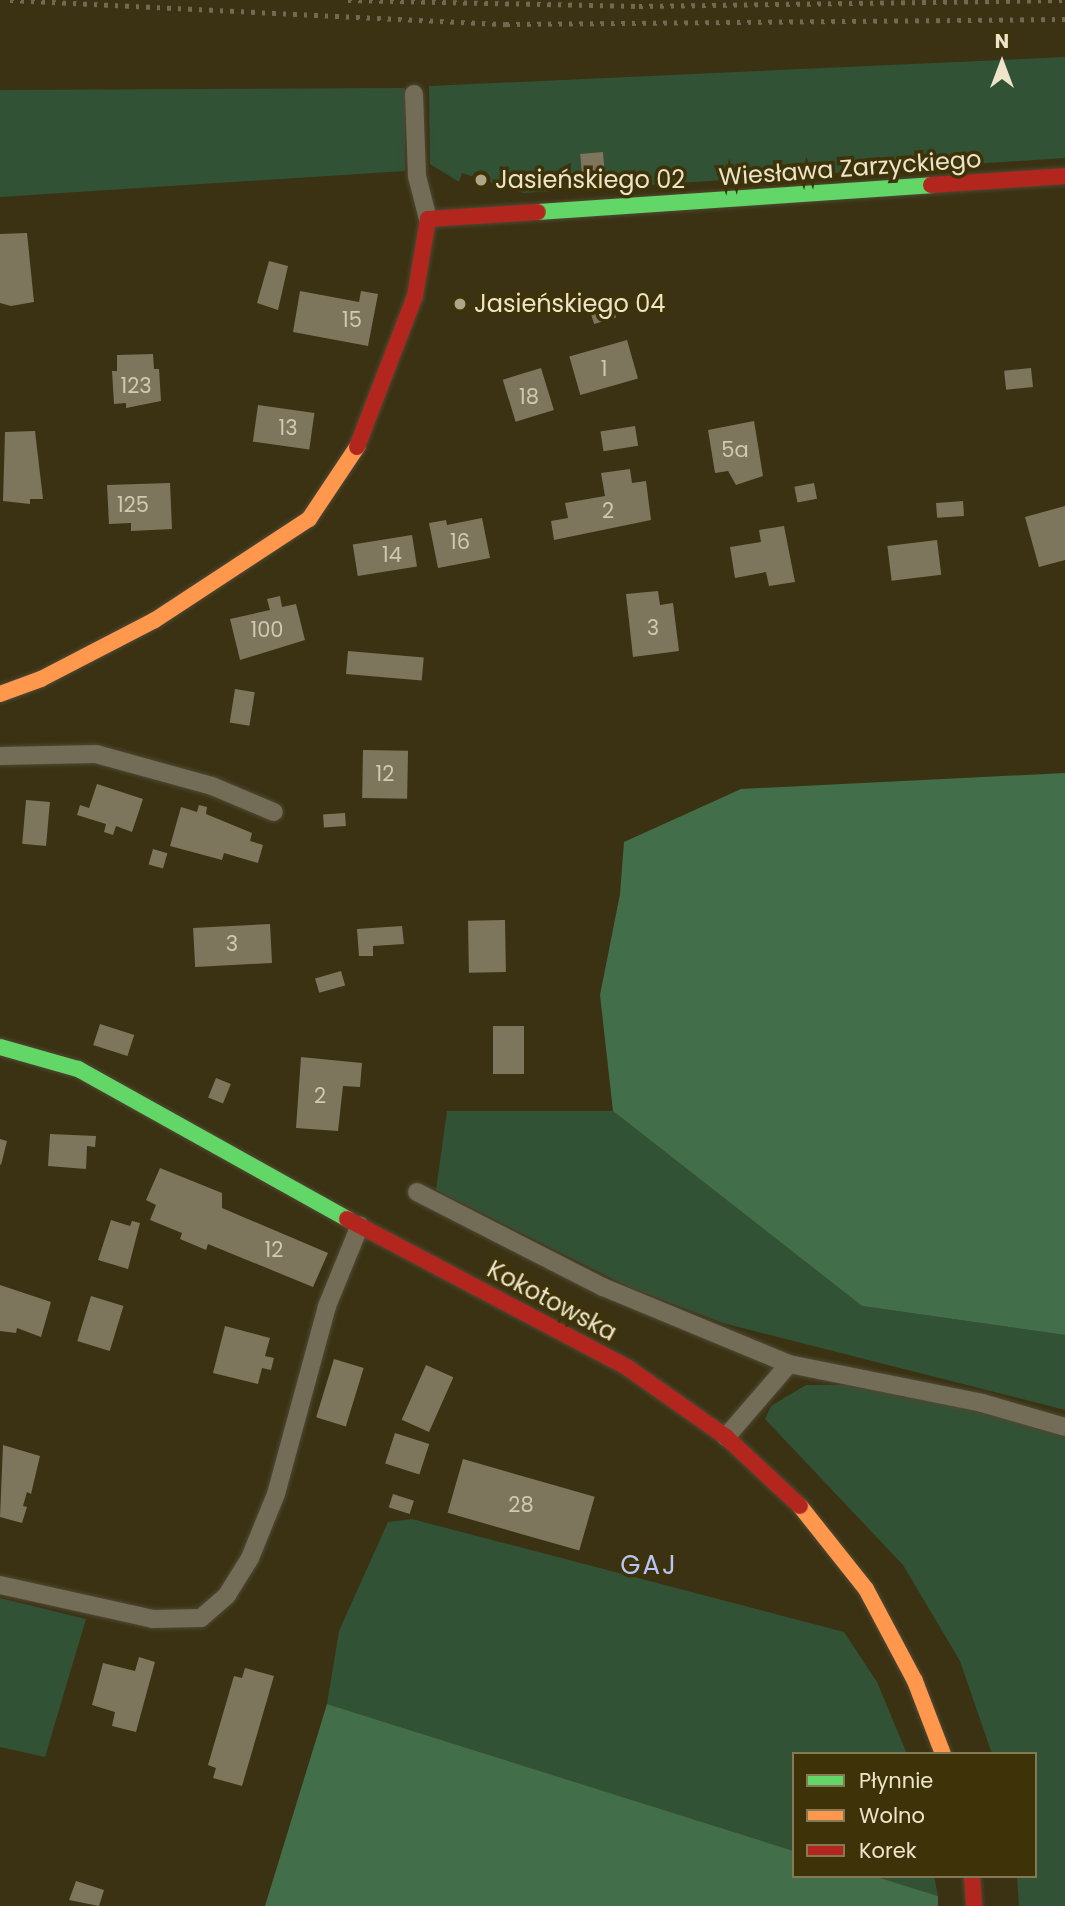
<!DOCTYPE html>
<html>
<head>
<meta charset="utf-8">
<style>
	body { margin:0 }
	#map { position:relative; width:1065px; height:1906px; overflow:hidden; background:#3a3212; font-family:Poppins,sans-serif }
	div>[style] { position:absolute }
	.green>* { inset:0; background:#325236 }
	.forest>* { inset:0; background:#426f4a }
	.building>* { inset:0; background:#7d765d; transform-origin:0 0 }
	.roads { filter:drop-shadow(0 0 2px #4f4834) drop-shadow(0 0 2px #4f4834) }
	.lane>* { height:18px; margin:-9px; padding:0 9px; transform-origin:9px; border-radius:9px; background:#736d57 }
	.fast>* { height:16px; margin:-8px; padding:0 8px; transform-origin:8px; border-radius:8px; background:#63d668 }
	.slow>* { height:16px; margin:-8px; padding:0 8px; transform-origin:8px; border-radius:8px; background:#ff974d }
	.jam>* { height:16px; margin:-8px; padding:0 8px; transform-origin:8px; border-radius:8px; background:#b3261e }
	.rail>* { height:5px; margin-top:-2.5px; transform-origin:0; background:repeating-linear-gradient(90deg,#706953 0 3.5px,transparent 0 10.5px) }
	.dots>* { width:19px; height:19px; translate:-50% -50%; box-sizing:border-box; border:4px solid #3e3208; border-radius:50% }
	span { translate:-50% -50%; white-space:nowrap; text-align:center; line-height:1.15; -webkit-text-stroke:7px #3e3208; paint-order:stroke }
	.number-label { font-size:21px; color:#d1c8ae }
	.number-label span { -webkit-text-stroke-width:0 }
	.street-label { font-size:24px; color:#ede4c9 }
	.poi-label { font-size:24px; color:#ede4c9 }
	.left { translate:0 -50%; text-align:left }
	.neighbourhood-label { font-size:26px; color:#b5c5fc; letter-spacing:2px }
	.legend { position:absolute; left:792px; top:1752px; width:245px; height:126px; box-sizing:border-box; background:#3e3208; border:2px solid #847955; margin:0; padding:9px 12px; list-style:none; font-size:21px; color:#ede4c9 }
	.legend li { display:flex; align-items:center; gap:14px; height:35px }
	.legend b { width:35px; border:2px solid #847955 }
	.north { position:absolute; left:967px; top:28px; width:70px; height:70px; -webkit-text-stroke:5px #3e3208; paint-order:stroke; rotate:0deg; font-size:19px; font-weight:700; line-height:28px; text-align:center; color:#ede4c9 }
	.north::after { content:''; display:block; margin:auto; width:24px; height:32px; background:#ede4c9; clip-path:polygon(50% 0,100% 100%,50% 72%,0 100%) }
</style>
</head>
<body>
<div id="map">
	<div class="green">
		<div style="clip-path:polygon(evenodd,1065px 57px,1065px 158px,523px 193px,462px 173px,459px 182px,430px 164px,429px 86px,1065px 57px,603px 153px,605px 175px,582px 177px,580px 155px,603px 153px)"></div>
		<div style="clip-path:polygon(405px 88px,405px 171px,0 197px,0 90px)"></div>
		<div style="clip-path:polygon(447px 1111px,613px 1111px,862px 1306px,1065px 1335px,1065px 1410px,723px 1323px,629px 1287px,436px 1190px)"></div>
		<div style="clip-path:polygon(806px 1385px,846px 1385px,975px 1410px,1065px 1437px,1065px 1906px,1019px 1906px,1017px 1876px,1035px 1876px,1035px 1754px,992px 1754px,960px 1661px,903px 1565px,765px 1419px,771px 1406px)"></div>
		<div style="clip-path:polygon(412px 1519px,844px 1632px,877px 1682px,907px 1754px,794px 1754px,794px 1851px,327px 1704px,339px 1631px,388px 1522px)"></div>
		<div style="clip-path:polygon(0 1598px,86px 1619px,45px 1757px,0 1747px)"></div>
		<div style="clip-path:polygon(874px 1876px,934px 1876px,938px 1896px)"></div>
	</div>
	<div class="forest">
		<div style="clip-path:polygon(1065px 773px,1065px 1335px,862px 1306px,613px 1111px,600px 995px,620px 894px,624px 842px,741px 789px)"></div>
		<div style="clip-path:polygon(327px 1704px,794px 1851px,794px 1876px,874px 1876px,938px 1896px,938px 1906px,265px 1906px)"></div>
	</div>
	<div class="building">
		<div style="left:603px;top:152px;width:23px;height:23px;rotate:85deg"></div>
		<div style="clip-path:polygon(27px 233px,34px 302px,11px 306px,0 303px,0 234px)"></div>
		<div style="clip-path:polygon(269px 261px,288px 266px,278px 310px,257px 303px)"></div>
		<div style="clip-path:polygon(300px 291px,359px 302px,361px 291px,378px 294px,368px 346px,293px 332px)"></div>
		<div style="left:612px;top:304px;width:14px;height:23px;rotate:73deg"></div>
		<div style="left:627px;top:340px;width:40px;height:60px;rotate:74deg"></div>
		<div style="clip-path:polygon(153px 354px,154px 369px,159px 369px,161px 401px,126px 408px,126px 403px,114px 404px,112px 371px,117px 371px,117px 355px)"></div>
		<div style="left:541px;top:368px;width:44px;height:40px;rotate:73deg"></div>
		<div style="left:1031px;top:368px;width:19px;height:27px;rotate:84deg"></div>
		<div style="left:258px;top:405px;width:57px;height:37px;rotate:8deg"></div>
		<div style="clip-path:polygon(754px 421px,763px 476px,736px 485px,728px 471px,715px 473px,708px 430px)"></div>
		<div style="left:635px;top:426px;width:20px;height:35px;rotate:81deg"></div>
		<div style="clip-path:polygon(35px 431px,43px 499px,30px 499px,30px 504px,3px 501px,5px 432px)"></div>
		<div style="clip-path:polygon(630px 469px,632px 483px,646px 481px,651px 520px,554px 540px,551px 521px,568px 518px,565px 503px,605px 496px,601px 473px)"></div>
		<div style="clip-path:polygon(170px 483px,172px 529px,131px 531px,131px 523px,109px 524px,107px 485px)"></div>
		<div style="left:814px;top:483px;width:16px;height:20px;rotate:79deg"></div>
		<div style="left:963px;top:501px;width:15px;height:27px;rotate:86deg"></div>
		<div style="clip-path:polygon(1065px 506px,1065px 560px,1039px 567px,1025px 517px)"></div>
		<div style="clip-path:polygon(482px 518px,490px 558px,438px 568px,429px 523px,446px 520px,447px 525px)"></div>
		<div style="clip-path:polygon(784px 526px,795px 582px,769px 586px,766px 572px,735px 578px,730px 547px,761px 542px,759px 530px)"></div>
		<div style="left:412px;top:535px;width:32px;height:60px;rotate:81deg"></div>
		<div style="left:937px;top:540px;width:35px;height:50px;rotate:83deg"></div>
		<div style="clip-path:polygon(658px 591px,660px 605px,673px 603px,679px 651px,633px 657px,626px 594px)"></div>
		<div style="clip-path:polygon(280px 596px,282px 607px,296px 604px,305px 640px,240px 660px,230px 619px,270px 610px,267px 599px)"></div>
		<div style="left:348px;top:651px;width:76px;height:23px;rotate:5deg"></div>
		<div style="left:235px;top:689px;width:20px;height:34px;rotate:9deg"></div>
		<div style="left:363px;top:750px;width:45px;height:48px;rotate:1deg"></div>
		<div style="clip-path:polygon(97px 784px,143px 799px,132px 832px,116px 826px,113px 835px,104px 832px,106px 824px,77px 815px,80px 805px,89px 808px)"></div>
		<div style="left:26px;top:800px;width:24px;height:44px;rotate:5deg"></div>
		<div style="clip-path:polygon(199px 805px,207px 807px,206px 814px,252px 833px,250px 841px,263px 845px,258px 863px,224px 853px,222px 860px,170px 846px,181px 807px,197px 812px)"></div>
		<div style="left:345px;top:813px;width:13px;height:22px;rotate:86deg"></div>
		<div style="left:153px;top:849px;width:15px;height:16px;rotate:16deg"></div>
		<div style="left:505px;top:920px;width:52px;height:37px;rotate:89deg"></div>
		<div style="left:270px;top:924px;width:39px;height:77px;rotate:87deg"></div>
		<div style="clip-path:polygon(402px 926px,404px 944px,373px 946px,373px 956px,359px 956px,357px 929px)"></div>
		<div style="left:341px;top:971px;width:15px;height:27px;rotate:74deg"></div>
		<div style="left:100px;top:1024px;width:36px;height:22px;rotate:18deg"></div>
		<div style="left:524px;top:1026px;width:48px;height:31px;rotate:90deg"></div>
		<div style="clip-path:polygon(301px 1057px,362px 1063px,360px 1087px,343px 1086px,338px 1131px,296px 1128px)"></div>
		<div style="left:216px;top:1078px;width:16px;height:21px;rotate:22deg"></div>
		<div style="clip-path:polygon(50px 1134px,96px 1136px,95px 1147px,87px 1146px,86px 1169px,48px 1166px)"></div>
		<div style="clip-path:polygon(0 1139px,7px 1141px,1px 1165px,0 1164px)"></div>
		<div style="clip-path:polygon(160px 1168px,222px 1193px,222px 1208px,328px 1253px,313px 1287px,208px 1244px,206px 1250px,180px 1239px,182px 1233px,150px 1220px,156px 1205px,146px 1200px)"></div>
		<div style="clip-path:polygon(111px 1220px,130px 1226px,132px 1221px,140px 1223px,128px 1269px,98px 1260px)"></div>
		<div style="clip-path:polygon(0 1285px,51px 1302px,41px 1337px,17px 1328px,16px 1333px,0 1331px)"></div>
		<div style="left:91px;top:1296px;width:34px;height:47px;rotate:17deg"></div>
		<div style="clip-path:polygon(225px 1326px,270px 1338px,265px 1356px,274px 1358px,271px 1370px,262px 1368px,258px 1384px,213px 1373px)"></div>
		<div style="left:334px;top:1359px;width:31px;height:61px;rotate:17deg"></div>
		<div style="left:426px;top:1365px;width:30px;height:60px;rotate:24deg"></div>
		<div style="left:395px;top:1433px;width:36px;height:32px;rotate:18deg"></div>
		<div style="clip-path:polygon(3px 1445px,40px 1456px,31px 1494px,27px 1492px,23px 1506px,27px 1507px,22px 1523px,0 1517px)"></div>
		<div style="left:463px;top:1459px;width:137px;height:56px;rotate:16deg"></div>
		<div style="left:393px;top:1494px;width:22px;height:14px;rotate:18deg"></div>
		<div style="clip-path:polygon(139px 1657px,155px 1662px,136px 1732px,112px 1726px,115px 1712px,92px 1705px,103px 1663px,135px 1671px)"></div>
		<div style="clip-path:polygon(245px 1668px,274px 1676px,242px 1786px,213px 1778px,216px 1768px,208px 1765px,234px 1676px,242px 1678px)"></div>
		<div style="clip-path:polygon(76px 1881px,104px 1890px,99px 1906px,69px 1900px)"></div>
	</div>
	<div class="roads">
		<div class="lane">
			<div style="left:414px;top:94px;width:82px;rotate:87.9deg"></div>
			<div style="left:417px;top:176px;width:44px;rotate:75.7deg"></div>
			<div style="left:0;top:756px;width:96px;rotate:-1.2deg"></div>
			<div style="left:96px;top:754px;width:120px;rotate:15.4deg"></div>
			<div style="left:212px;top:786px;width:67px;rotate:22.8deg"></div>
			<div style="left:417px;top:1192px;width:209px;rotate:27.1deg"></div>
			<div style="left:603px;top:1287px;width:201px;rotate:22.5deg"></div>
			<div style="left:726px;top:1437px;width:96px;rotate:-49.2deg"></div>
			<div style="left:789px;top:1364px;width:197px;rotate:11.4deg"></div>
			<div style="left:982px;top:1403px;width:86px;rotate:16.1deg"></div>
			<div style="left:0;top:1585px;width:157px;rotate:12.5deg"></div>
			<div style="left:153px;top:1619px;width:48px;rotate:-1.2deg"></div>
			<div style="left:201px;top:1618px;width:35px;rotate:-41deg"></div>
			<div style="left:227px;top:1595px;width:44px;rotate:-58.1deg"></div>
			<div style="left:250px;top:1558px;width:69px;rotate:-67.9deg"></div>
			<div style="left:276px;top:1494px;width:195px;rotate:-74.8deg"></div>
			<div style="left:327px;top:1306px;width:87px;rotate:-67.8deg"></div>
		</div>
		<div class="fast">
			<div style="left:538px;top:212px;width:394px;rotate:-3.9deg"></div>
			<div style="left:0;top:1047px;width:81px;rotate:15.8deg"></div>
			<div style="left:78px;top:1069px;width:308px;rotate:29.1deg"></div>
		</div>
		<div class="slow">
			<div style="left:0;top:694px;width:44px;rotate:-20.1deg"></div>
			<div style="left:41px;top:679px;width:128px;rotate:-27.4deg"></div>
			<div style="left:155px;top:620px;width:184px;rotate:-33.3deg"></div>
			<div style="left:309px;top:519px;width:87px;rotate:-56.3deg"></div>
			<div style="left:800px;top:1506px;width:106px;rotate:51.5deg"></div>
			<div style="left:866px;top:1589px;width:104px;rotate:62deg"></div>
			<div style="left:915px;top:1681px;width:78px;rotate:69deg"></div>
		</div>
		<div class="jam">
			<div style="left:931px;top:185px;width:134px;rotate:-3.8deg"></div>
			<div style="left:357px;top:447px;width:162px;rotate:-69deg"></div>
			<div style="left:415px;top:296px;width:78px;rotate:-80.4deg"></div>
			<div style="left:428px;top:219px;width:110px;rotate:-3.6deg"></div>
			<div style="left:347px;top:1219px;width:318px;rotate:27.9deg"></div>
			<div style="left:628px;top:1368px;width:120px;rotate:35.1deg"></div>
			<div style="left:726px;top:1437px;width:101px;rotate:43deg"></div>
			<div style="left:972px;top:1876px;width:30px;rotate:86deg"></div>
		</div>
	</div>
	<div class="rail">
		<div style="left:10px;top:0;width:497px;rotate:2.8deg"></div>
		<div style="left:506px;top:24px;width:559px;rotate:-0.51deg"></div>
		<div style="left:348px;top:0;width:291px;rotate:1.2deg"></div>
		<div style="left:639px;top:6px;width:426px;rotate:-0.8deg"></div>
	</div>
	<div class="dots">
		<div style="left:481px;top:180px;background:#aea689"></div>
		<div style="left:460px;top:304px;background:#aea689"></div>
	</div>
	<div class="number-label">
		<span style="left:352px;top:320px">15</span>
		<span style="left:604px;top:369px">1</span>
		<span style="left:136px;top:386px">123</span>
		<span style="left:529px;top:397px">18</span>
		<span style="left:288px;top:428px">13</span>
		<span style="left:735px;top:450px">5a</span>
		<span style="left:133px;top:505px">125</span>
		<span style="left:608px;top:511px">2</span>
		<span style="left:460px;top:542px">16</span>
		<span style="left:392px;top:555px">14</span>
		<span style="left:653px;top:628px">3</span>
		<span style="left:267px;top:630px">100</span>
		<span style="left:385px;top:774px">12</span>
		<span style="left:232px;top:944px">3</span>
		<span style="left:320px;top:1096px">2</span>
		<span style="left:274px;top:1250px">12</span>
		<span style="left:521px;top:1505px">28</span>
	</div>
	<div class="street-label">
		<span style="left:850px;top:168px;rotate:-4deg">Wiesława Zarzyckiego</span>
		<span style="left:552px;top:1301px;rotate:28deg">Kokotowska</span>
	</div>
	<div class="poi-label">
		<span class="left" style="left:495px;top:180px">Jasieńskiego 02</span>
		<span class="left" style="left:474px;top:304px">Jasieńskiego 04</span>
	</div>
	<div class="neighbourhood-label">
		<span style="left:649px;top:1566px">GAJ</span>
	</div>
	<ul class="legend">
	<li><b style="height:9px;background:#63d668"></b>Płynnie</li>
	<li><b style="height:9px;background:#ff974d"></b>Wolno</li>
	<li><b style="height:9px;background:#b3261e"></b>Korek</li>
	</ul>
	<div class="north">N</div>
</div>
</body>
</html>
